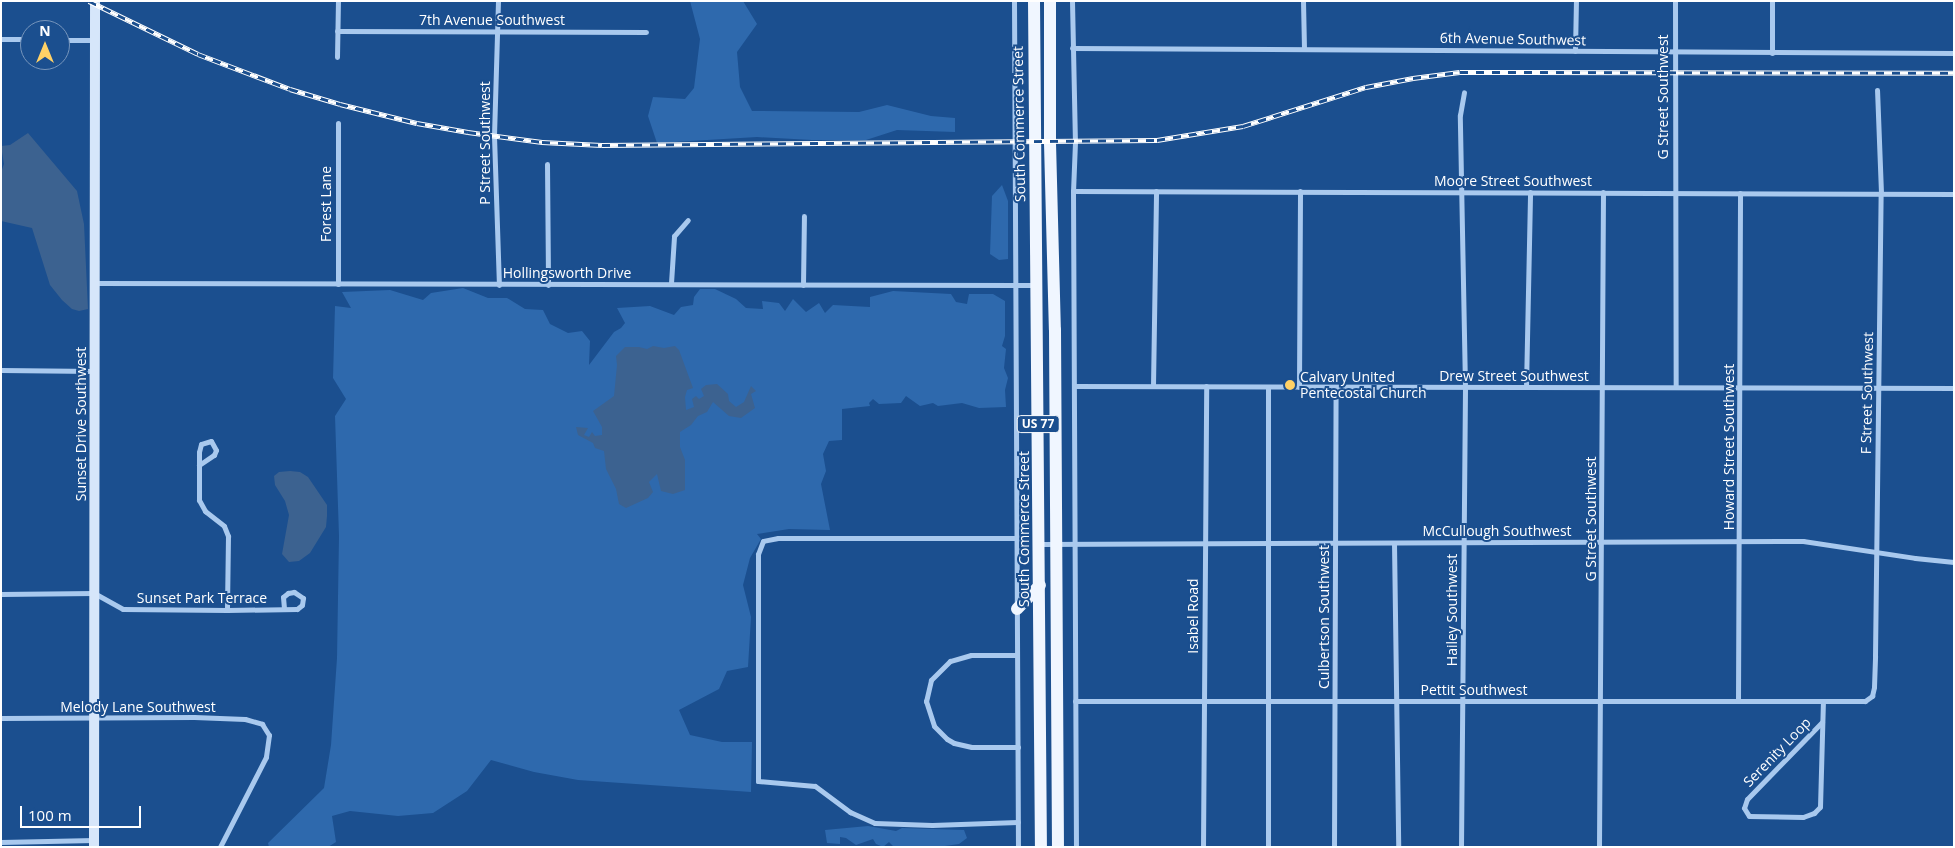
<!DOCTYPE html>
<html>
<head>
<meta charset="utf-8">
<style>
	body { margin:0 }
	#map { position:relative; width:1955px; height:848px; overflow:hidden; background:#1b4f8f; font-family:"Open Sans",sans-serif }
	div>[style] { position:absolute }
	.green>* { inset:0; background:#2e69ad }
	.water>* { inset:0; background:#3c6290 }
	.street>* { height:5px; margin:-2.5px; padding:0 2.5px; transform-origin:2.5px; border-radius:2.5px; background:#a9c9ee }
	.secondary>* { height:10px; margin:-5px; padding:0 5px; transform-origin:5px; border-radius:5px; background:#d6e6fa }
	.primary>* { height:12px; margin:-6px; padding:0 6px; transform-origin:6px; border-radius:6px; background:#f0f6ff }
	.rail>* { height:4.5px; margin-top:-2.25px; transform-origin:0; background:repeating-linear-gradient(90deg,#1b4f8f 0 8px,#fff 0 16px); box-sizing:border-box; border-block:1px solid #fff }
	.dots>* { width:14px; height:14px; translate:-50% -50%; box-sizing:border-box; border:2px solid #1b4f8f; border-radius:50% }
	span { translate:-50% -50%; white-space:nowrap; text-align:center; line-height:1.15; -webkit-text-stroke:4px #1b4f8f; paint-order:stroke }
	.shield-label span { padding:1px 4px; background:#1b4f8f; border:1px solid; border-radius:4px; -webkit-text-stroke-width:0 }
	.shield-label { font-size:12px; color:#fff; font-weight:700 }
	.street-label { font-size:14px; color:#fff }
	.poi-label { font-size:14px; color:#fff }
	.left { translate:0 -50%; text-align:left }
	.frame { position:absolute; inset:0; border:2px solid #fff; pointer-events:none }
	.north { position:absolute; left:20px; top:20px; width:50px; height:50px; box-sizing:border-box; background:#1b4f8f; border:1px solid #7695bc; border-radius:50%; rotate:0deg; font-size:14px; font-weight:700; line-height:20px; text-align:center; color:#fff }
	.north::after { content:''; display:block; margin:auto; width:18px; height:22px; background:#ffd166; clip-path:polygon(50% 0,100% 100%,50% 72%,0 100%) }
	.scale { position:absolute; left:20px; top:806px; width:121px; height:22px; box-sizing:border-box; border:2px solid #fff; border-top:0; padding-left:6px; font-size:15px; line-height:18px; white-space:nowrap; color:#fff; -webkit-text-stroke:4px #1b4f8f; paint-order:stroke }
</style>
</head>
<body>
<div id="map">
	<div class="green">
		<div style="clip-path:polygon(690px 1px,743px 1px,757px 24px,737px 52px,740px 87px,752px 111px,859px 112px,887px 105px,931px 116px,955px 118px,955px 132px,897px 130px,866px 140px,812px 140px,757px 137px,657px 143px,648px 116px,653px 97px,685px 99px,694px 88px,700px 39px)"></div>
		<div style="clip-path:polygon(1002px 185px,1008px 201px,1008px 259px,999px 260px,990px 254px,992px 196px)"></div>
		<div style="clip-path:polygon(463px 288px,488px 298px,507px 298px,525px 309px,543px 310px,550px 324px,568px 333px,582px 331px,590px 341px,589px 365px,614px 332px,621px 328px,625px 323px,617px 308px,650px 306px,674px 315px,681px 307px,693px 305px,694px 297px,700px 289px,715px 289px,736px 299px,746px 308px,763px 309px,762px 301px,779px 303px,785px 311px,793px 299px,806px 312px,819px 303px,825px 313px,833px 305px,870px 307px,870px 297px,893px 291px,951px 294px,956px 302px,967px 304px,969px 294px,993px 294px,1005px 301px,1005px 336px,1002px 346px,1006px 349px,1004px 368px,1008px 378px,1005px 390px,1006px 407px,979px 408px,962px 403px,938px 406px,933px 403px,920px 406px,906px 396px,901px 403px,879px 404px,873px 399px,869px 403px,870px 406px,842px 409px,842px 440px,829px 441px,823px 454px,826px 471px,821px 484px,830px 530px,789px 529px,757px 534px,761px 539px,750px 558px,743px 585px,751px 617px,748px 667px,727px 671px,719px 689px,679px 710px,690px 735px,722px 742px,752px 742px,751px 792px,578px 780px,534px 772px,491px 760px,467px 791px,433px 813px,398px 816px,350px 811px,332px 816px,336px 842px,328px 847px,269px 847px,268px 843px,324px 788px,331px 745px,337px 658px,339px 536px,335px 416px,346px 399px,333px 378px,335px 306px,351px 308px,342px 292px,390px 290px,423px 300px,431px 293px)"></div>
		<div style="clip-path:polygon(868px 826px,896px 831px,902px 828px,964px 830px,967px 838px,959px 844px,945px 846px,894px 847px,889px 842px,883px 847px,876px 844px,873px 839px,856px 845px,846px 838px,840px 837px,840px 844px,827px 843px,825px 830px)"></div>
	</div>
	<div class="water">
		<div style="clip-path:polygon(28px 133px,77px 191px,84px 224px,88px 309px,79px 311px,72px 309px,62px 300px,50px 285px,32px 228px,1px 221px,1px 172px,4px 164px,1px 146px,10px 145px)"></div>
		<div style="clip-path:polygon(653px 346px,664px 348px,675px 346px,679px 350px,693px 388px,687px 390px,685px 397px,686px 410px,694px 407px,692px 399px,696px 396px,699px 399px,704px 396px,701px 389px,706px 385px,717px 384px,728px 394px,729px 401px,736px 407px,744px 402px,751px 386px,756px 391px,751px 394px,755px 408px,741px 418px,729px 416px,713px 402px,707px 412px,698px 416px,691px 425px,680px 432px,680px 447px,685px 460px,685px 490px,673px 494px,661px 491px,657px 474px,649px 482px,653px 492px,648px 498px,626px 508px,619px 504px,616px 489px,606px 469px,604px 451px,595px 448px,593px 443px,578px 435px,576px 427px,588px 428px,584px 435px,589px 437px,592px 432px,595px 436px,602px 435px,602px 427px,593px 411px,614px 396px,617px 365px,616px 356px,625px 347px,639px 347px,647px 349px)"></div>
		<div style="clip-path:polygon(290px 471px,300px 472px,308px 477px,327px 505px,327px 516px,326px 527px,310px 553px,299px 561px,289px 562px,282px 554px,289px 515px,285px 501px,275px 485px,274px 476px,279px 472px)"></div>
	</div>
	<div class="street">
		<div style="left:498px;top:1px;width:135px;rotate:91.7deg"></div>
		<div style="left:494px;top:136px;width:149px;rotate:88.1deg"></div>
		<div style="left:1014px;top:1px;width:846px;rotate:89.73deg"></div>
		<div style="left:1072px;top:1px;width:141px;rotate:88.8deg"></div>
		<div style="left:1075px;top:142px;width:49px;rotate:92.3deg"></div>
		<div style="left:1073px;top:191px;width:656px;rotate:89.74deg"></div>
		<div style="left:1303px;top:1px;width:47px;rotate:88.8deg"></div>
		<div style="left:1675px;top:1px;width:386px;rotate:89.9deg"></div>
		<div style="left:1772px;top:1px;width:52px;rotate:90deg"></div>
		<div style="left:337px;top:31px;width:309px;rotate:0.2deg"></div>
		<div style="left:1px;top:39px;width:29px"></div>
		<div style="left:60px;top:40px;width:34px"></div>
		<div style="left:1072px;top:48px;width:882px;rotate:0.32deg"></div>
		<div style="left:1575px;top:51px;width:50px;rotate:-88.9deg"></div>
		<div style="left:337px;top:57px;width:56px;rotate:-89deg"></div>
		<div style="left:547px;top:164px;width:121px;rotate:89.5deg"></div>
		<div style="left:1073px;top:191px;width:881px;rotate:0.2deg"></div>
		<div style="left:96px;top:283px;width:941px;rotate:0.12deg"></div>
		<div style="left:671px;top:283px;width:47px;rotate:-86.3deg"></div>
		<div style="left:674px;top:236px;width:21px;rotate:-49deg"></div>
		<div style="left:338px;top:284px;width:161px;rotate:-90deg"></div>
		<div style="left:803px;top:285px;width:69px;rotate:-89.2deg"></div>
		<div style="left:1px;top:370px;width:94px;rotate:0.6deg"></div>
		<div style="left:1074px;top:386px;width:880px;rotate:0.13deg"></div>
		<div style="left:1153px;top:386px;width:195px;rotate:-89.1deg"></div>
		<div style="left:1268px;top:387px;width:460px;rotate:90deg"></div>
		<div style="left:1299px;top:387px;width:196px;rotate:-89.7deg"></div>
		<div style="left:1526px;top:387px;width:195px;rotate:-88.8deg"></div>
		<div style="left:199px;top:465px;width:18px;rotate:-34deg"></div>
		<div style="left:214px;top:455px;width:5px;rotate:-68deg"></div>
		<div style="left:216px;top:450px;width:10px;rotate:-119deg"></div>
		<div style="left:211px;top:441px;width:10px;rotate:163deg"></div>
		<div style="left:201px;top:444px;width:8px;rotate:104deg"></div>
		<div style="left:199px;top:452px;width:48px;rotate:90deg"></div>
		<div style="left:199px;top:500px;width:13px;rotate:61deg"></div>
		<div style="left:205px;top:511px;width:24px;rotate:38deg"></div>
		<div style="left:224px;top:526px;width:11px;rotate:68deg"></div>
		<div style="left:228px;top:536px;width:74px;rotate:90.8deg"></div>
		<div style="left:1017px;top:538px;width:239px;rotate:180deg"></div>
		<div style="left:778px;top:538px;width:15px;rotate:169deg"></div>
		<div style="left:763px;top:541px;width:14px;rotate:111deg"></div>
		<div style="left:758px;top:554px;width:227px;rotate:90deg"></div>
		<div style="left:758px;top:781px;width:57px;rotate:5deg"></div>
		<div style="left:815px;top:786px;width:44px;rotate:36.6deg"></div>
		<div style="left:850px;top:812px;width:27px;rotate:24deg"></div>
		<div style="left:875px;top:823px;width:57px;rotate:2deg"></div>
		<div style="left:932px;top:825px;width:86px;rotate:-2deg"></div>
		<div style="left:1394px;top:543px;width:304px;rotate:89.2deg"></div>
		<div style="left:1040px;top:544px;width:763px;rotate:-0.23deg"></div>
		<div style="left:1803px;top:541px;width:113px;rotate:8.6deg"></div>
		<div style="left:1915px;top:558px;width:39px;rotate:6deg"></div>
		<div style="left:1px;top:594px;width:93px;rotate:-0.6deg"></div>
		<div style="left:94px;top:593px;width:33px;rotate:29deg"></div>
		<div style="left:123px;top:609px;width:104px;rotate:0.6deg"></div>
		<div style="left:227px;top:610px;width:70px;rotate:-0.8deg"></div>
		<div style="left:297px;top:609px;width:6px;rotate:-39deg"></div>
		<div style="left:302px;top:605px;width:7px;rotate:-82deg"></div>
		<div style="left:303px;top:598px;width:11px;rotate:-146deg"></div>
		<div style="left:294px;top:592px;width:6px;rotate:171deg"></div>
		<div style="left:288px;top:593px;width:6px;rotate:141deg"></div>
		<div style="left:283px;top:597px;width:12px;rotate:85deg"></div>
		<div style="left:1017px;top:655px;width:46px;rotate:180deg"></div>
		<div style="left:971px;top:655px;width:22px;rotate:164deg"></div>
		<div style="left:950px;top:661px;width:27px;rotate:135deg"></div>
		<div style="left:931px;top:680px;width:22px;rotate:103deg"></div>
		<div style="left:926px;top:701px;width:26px;rotate:72deg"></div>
		<div style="left:934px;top:726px;width:18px;rotate:45deg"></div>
		<div style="left:947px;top:739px;width:8px;rotate:30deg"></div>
		<div style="left:954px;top:743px;width:18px;rotate:13deg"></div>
		<div style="left:972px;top:747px;width:46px"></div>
		<div style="left:1075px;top:701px;width:790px"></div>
		<div style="left:1865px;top:701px;width:9px;rotate:-36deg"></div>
		<div style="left:1872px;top:696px;width:9px;rotate:-77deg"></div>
		<div style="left:1874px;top:687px;width:31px;rotate:-88deg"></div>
		<div style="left:1875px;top:656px;width:463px;rotate:-89.3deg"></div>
		<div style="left:1881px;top:193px;width:103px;rotate:-92.2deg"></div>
		<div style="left:1738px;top:701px;width:508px;rotate:-89.77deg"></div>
		<div style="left:1px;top:718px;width:193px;rotate:-0.3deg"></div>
		<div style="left:194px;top:717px;width:51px;rotate:2.2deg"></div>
		<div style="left:245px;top:719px;width:18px;rotate:16deg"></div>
		<div style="left:262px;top:724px;width:13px;rotate:58deg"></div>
		<div style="left:269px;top:735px;width:22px;rotate:98deg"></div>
		<div style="left:266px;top:757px;width:101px;rotate:117.1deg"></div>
		<div style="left:1822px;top:722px;width:107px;rotate:134.2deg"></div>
		<div style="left:1747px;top:799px;width:9px;rotate:108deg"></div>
		<div style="left:1744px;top:808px;width:9px;rotate:58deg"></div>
		<div style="left:1749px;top:816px;width:54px;rotate:1.1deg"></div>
		<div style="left:1803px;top:817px;width:12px;rotate:-20deg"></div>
		<div style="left:1814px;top:813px;width:8px;rotate:-45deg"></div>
		<div style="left:1820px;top:807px;width:106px;rotate:-88.4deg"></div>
		<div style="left:1px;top:842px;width:93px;rotate:-1.2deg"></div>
		<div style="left:1203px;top:847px;width:461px;rotate:-89.6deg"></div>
		<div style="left:1334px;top:847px;width:460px;rotate:-89.8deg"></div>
		<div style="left:1461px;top:847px;width:460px;rotate:-89.5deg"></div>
		<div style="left:1465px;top:387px;width:272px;rotate:-91.1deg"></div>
		<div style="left:1460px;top:115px;width:23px;rotate:-80deg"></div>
		<div style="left:1599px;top:847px;width:655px;rotate:-89.65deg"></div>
	</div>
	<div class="secondary">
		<div style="left:94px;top:847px;width:846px;rotate:-89.93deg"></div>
	</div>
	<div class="primary">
		<div style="left:1034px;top:1px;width:846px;rotate:89.53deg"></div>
		<div style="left:1050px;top:1px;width:142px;rotate:90deg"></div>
		<div style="left:1050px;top:143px;width:187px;rotate:88.5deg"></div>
		<div style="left:1055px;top:330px;width:517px;rotate:89.67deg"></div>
		<div style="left:1017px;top:609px;width:33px;rotate:-46deg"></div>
	</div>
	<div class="rail">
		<div style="left:89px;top:1px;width:121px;rotate:25.9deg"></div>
		<div style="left:198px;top:54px;width:98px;rotate:20.8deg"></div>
		<div style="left:290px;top:89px;width:52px;rotate:16.7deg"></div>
		<div style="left:340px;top:104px;width:79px;rotate:13.9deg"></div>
		<div style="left:417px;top:123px;width:52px;rotate:10deg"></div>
		<div style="left:468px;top:132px;width:75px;rotate:7.7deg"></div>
		<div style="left:542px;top:142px;width:60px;rotate:2.9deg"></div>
		<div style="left:602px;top:145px;width:555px;rotate:-0.52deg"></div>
		<div style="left:1157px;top:140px;width:87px;rotate:-9.2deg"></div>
		<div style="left:1243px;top:126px;width:129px;rotate:-17.6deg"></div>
		<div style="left:1366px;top:87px;width:48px;rotate:-10.8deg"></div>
		<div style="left:1413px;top:78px;width:47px;rotate:-7.3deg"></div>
		<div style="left:1460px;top:72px;width:494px;rotate:0.1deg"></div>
	</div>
	<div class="dots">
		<div style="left:1290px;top:385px;background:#ffd166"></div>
	</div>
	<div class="shield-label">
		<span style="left:1038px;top:424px">US 77</span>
	</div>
	<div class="street-label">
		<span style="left:492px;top:20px">7th Avenue Southwest</span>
		<span style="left:1513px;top:39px;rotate:1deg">6th Avenue Southwest</span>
		<span style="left:1663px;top:97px;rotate:-90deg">G Street Southwest</span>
		<span style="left:1019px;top:124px;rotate:-91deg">South Commerce Street</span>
		<span style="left:485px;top:143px;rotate:-90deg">P Street Southwest</span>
		<span style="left:1513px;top:181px">Moore Street Southwest</span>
		<span style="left:326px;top:204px;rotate:-90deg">Forest Lane</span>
		<span style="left:567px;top:273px">Hollingsworth Drive</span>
		<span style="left:1514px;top:376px">Drew Street Southwest</span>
		<span style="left:1867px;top:393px;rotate:-89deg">F Street Southwest</span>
		<span style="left:81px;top:424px;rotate:-90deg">Sunset Drive Southwest</span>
		<span style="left:1729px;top:447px;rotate:-90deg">Howard Street Southwest</span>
		<span style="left:1591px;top:519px;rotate:-90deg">G Street Southwest</span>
		<span style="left:1024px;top:529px;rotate:-90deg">South Commerce Street</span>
		<span style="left:1497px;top:531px">McCullough Southwest</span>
		<span style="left:202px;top:598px">Sunset Park Terrace</span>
		<span style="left:1452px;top:610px;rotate:-90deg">Hailey Southwest</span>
		<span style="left:1193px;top:616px;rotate:-90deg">Isabel Road</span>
		<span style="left:1324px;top:617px;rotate:-90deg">Culbertson Southwest</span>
		<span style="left:1474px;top:690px">Pettit Southwest</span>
		<span style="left:138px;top:707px">Melody Lane Southwest</span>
		<span style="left:1777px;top:752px;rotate:-46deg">Serenity Loop</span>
	</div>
	<div class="poi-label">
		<span class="left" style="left:1300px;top:385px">Calvary United<br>Pentecostal Church</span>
	</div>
	<div class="frame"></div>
	<div class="north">N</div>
	<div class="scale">100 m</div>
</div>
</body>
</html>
